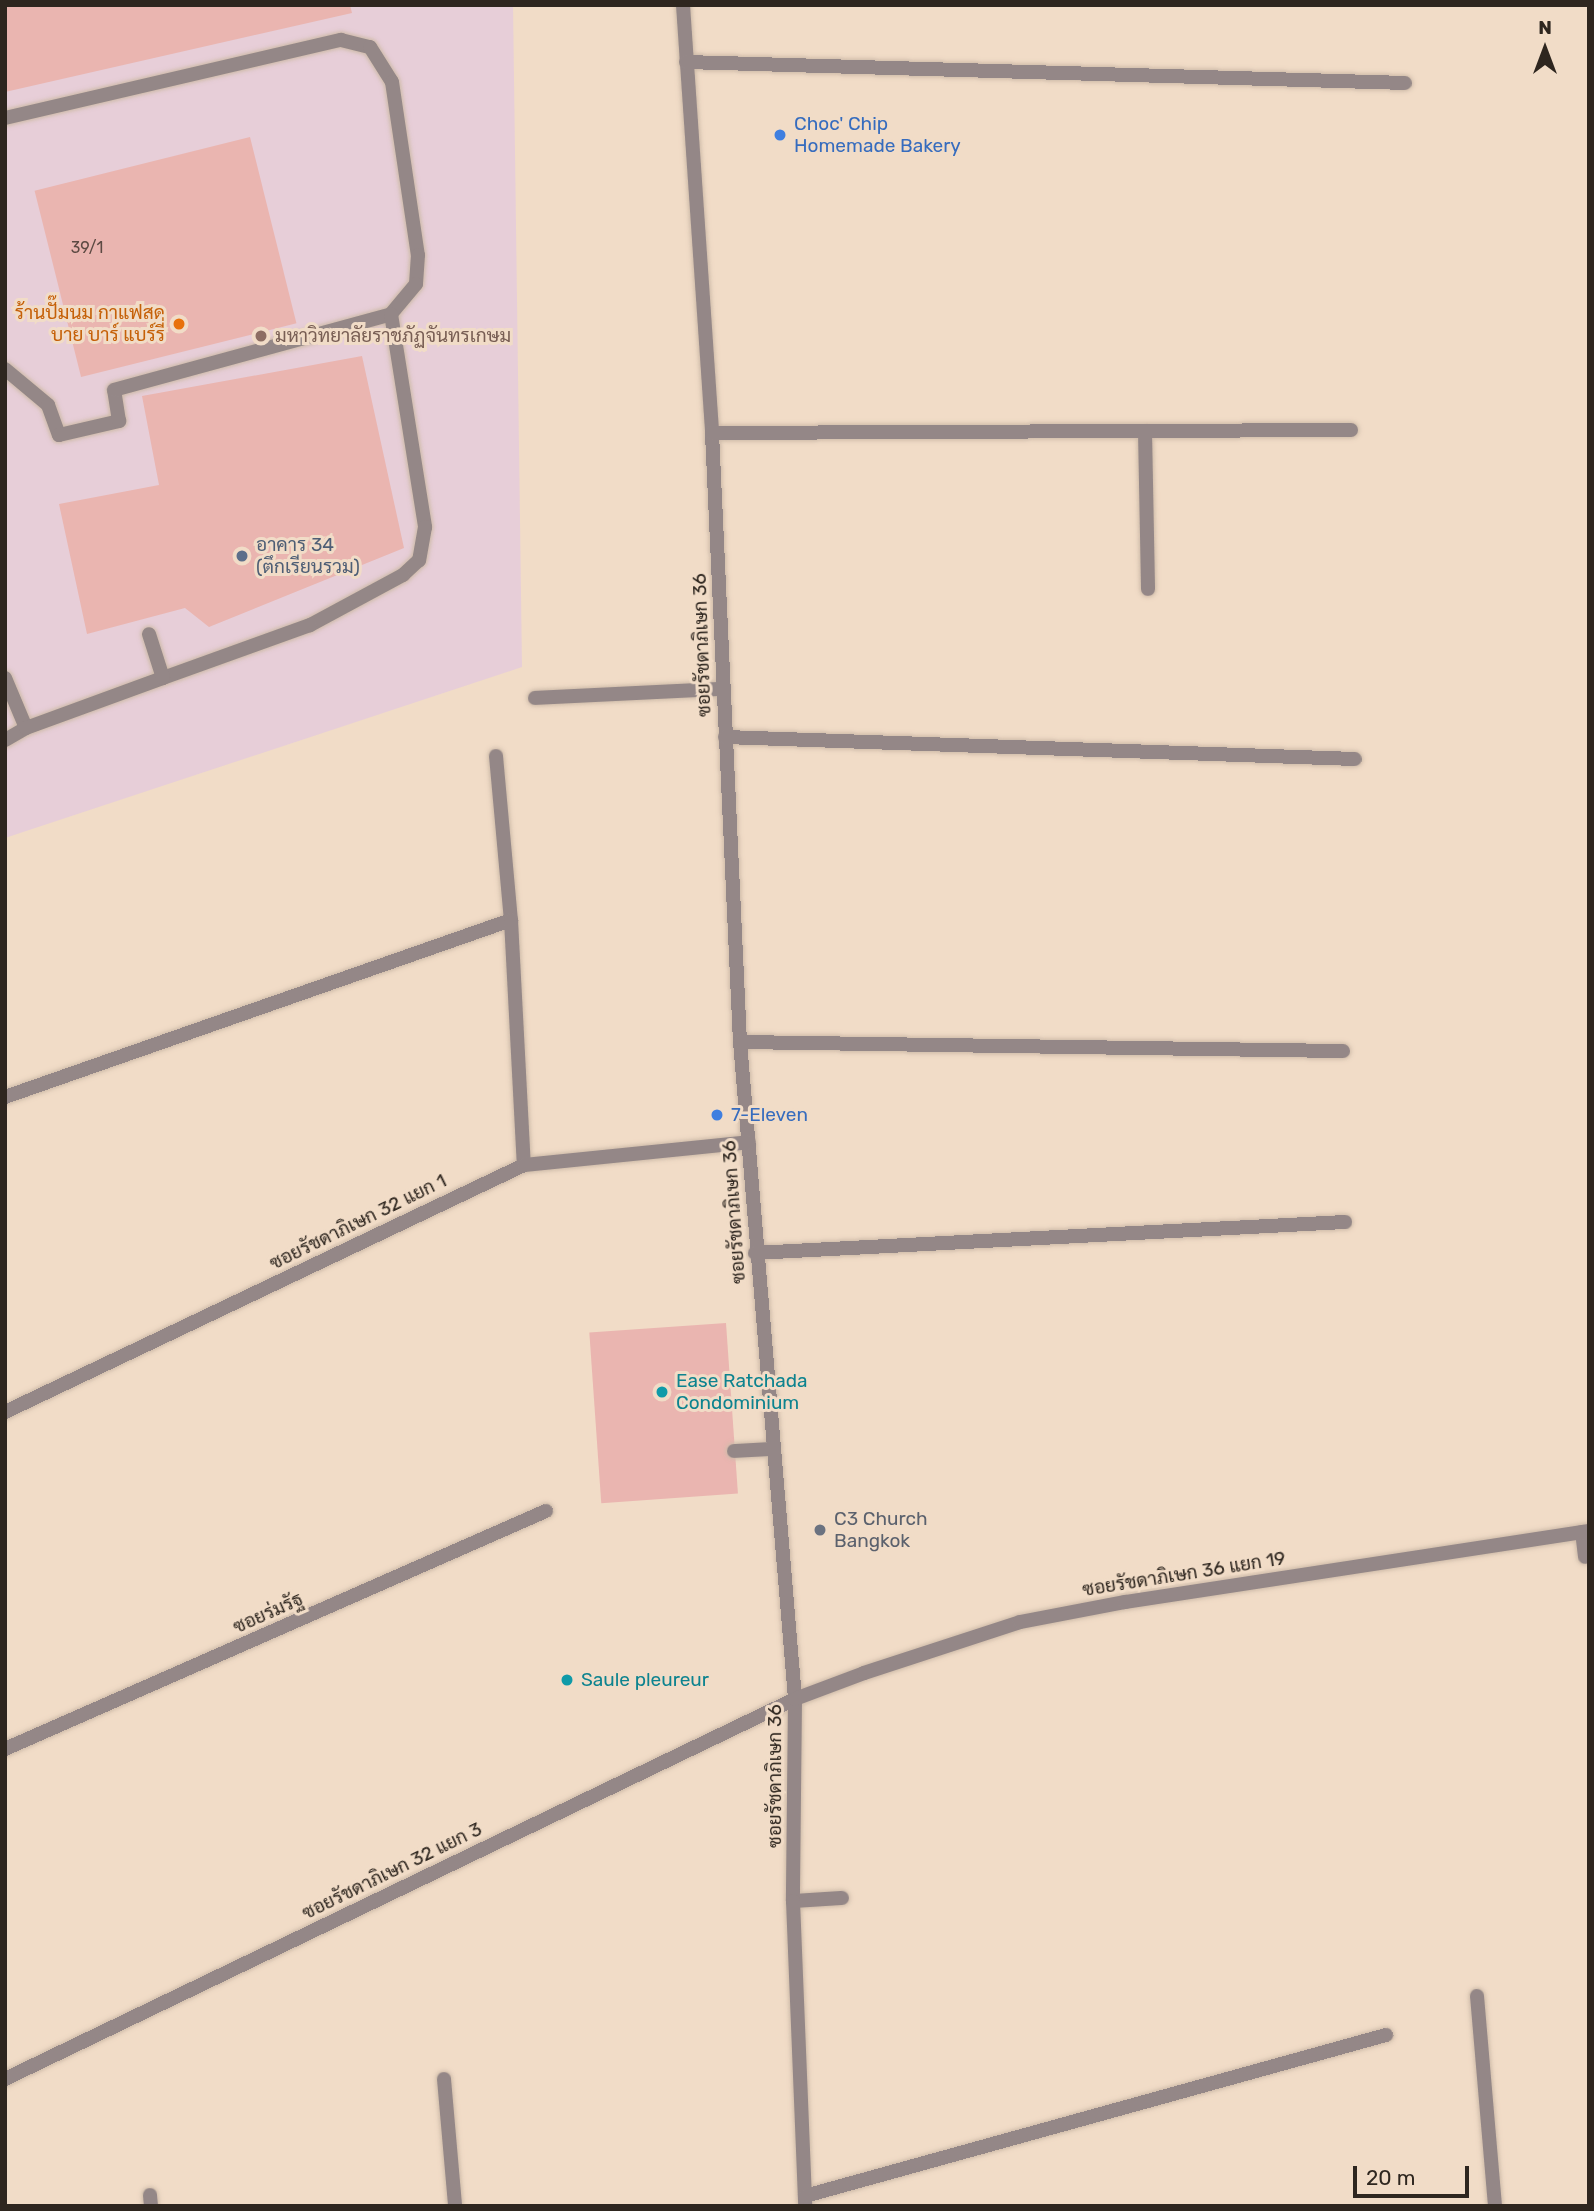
<!DOCTYPE html>
<html>
<head>
<meta charset="utf-8">
<style>
	body { margin:0 }
	#map { position:relative; width:1594px; height:2211px; overflow:hidden; background:#f1dcc7; font-family:Rubik,Sarabun,sans-serif }
	div>[style] { position:absolute }
	.education>* { inset:0; background:#e7ced8 }
	.building>* { inset:0; background:#eab5b0; transform-origin:0 0 }
	.roads { filter:drop-shadow(0 0 2px #cebba9) drop-shadow(0 0 2px #cebba9) }
	.service>* { height:14px; margin:-7px; padding:0 7px; transform-origin:7px; border-radius:7px; background:#948787 }
	.minor>* { height:14px; margin:-7px; padding:0 7px; transform-origin:7px; border-radius:7px; background:#948787 }
	.tertiary>* { height:14px; margin:-7px; padding:0 7px; transform-origin:7px; border-radius:7px; background:#948787 }
	.dots>* { width:19px; height:19px; translate:-50% -50%; box-sizing:border-box; border:4px solid #f1dcc7; border-radius:50% }
	span { translate:-50% -50%; white-space:nowrap; text-align:center; line-height:1.15; -webkit-text-stroke:6px #f1dcc7; paint-order:stroke }
	.number-label { font-size:16px; color:#5d4a43 }
	.number-label span { -webkit-text-stroke-width:0 }
	.shop-label { font-size:19px; color:#366cbe }
	.left { translate:0 -50%; text-align:left }
	.food-label { font-size:19px; color:#c56008 }
	.right { translate:-100% -50%; text-align:right }
	.education-label { font-size:19px; color:#785e54 }
	.service-label { font-size:19px; color:#4e5e75 }
	.street-label { font-size:19px; color:#2e261f }
	.culture-label { font-size:19px; color:#0d838f }
	.worship-label { font-size:19px; color:#5b616d }
	.frame { position:absolute; inset:0; border:7px solid #2e261f; pointer-events:none }
	.north { position:absolute; left:1510px; top:14px; width:70px; height:70px; -webkit-text-stroke:5px #f1dcc7; paint-order:stroke; rotate:0deg; font-size:19px; font-weight:700; line-height:28px; text-align:center; color:#2e261f }
	.north::after { content:''; display:block; margin:auto; width:24px; height:32px; background:#2e261f; clip-path:polygon(50% 0,100% 100%,50% 72%,0 100%) }
	.scale { position:absolute; left:1353px; top:2166px; width:116px; height:32px; box-sizing:border-box; border:4px solid #2e261f; border-top:0; padding-left:9px; font-size:21px; line-height:24px; white-space:nowrap; color:#2e261f; -webkit-text-stroke:5px #f1dcc7; paint-order:stroke }
</style>
</head>
<body>
<div id="map">
	<div class="education">
		<div style="clip-path:polygon(5px 5px,513px 5px,522px 667px,5px 838px)"></div>
	</div>
	<div class="building">
		<div style="clip-path:polygon(5px 5px,350px 5px,352px 13px,5px 92px)"></div>
		<div style="left:250px;top:137px;width:192px;height:222px;rotate:76deg"></div>
		<div style="clip-path:polygon(362px 356px,404px 548px,209px 627px,185px 608px,87px 634px,59px 504px,159px 485px,142px 396px)"></div>
		<div style="left:726px;top:1323px;width:171px;height:137px;rotate:86deg"></div>
	</div>
	<div class="roads">
		<div class="service">
			<div style="left:5px;top:118px;width:345px;rotate:-13.1deg"></div>
			<div style="left:341px;top:40px;width:30px;rotate:14deg"></div>
			<div style="left:370px;top:47px;width:41px;rotate:57.8deg"></div>
			<div style="left:392px;top:82px;width:175px;rotate:81.5deg"></div>
			<div style="left:418px;top:255px;width:29px;rotate:94deg"></div>
			<div style="left:416px;top:284px;width:39px;rotate:130deg"></div>
			<div style="left:5px;top:369px;width:56px;rotate:39.9deg"></div>
			<div style="left:48px;top:405px;width:32px;rotate:70deg"></div>
			<div style="left:59px;top:435px;width:62px;rotate:-13.1deg"></div>
			<div style="left:119px;top:421px;width:31px;rotate:-99deg"></div>
			<div style="left:114px;top:390px;width:287px;rotate:-15.3deg"></div>
			<div style="left:391px;top:314px;width:216px;rotate:80.9deg"></div>
			<div style="left:425px;top:527px;width:34px;rotate:100deg"></div>
			<div style="left:419px;top:560px;width:22px;rotate:137deg"></div>
			<div style="left:403px;top:575px;width:106px;rotate:151.7deg"></div>
			<div style="left:310px;top:625px;width:156px;rotate:160.2deg"></div>
			<div style="left:1145px;top:431px;width:158px;rotate:88.9deg"></div>
			<div style="left:5px;top:678px;width:54px;rotate:67.2deg"></div>
			<div style="left:26px;top:728px;width:24px;rotate:150deg"></div>
			<div style="left:535px;top:698px;width:187px;rotate:-2.8deg"></div>
			<div style="left:26px;top:728px;width:146px;rotate:-20.1deg"></div>
			<div style="left:163px;top:678px;width:46px;rotate:-107.7deg"></div>
			<div style="left:734px;top:1451px;width:39px;rotate:-3deg"></div>
			<div style="left:1582px;top:1532px;width:25px;rotate:83deg"></div>
			<div style="left:793px;top:1901px;width:49px;rotate:-3.5deg"></div>
		</div>
		<div class="minor">
			<div style="left:683px;top:5px;width:429px;rotate:86.1deg"></div>
			<div style="left:712px;top:433px;width:610px;rotate:87.37deg"></div>
			<div style="left:740px;top:1042px;width:659px;rotate:85.21deg"></div>
			<div style="left:795px;top:1699px;width:202px;rotate:90.6deg"></div>
			<div style="left:793px;top:1901px;width:305px;rotate:87.7deg"></div>
			<div style="left:686px;top:62px;width:719px;rotate:1.67deg"></div>
			<div style="left:712px;top:433px;width:639px;rotate:-0.27deg"></div>
			<div style="left:725px;top:737px;width:630px;rotate:2deg"></div>
			<div style="left:496px;top:756px;width:165px;rotate:84.8deg"></div>
			<div style="left:740px;top:1042px;width:603px;rotate:0.86deg"></div>
			<div style="left:5px;top:1097px;width:536px;rotate:-19.28deg"></div>
			<div style="left:511px;top:920px;width:245px;rotate:87deg"></div>
			<div style="left:755px;top:1253px;width:591px;rotate:-3.01deg"></div>
			<div style="left:5px;top:1412px;width:575px;rotate:-25.45deg"></div>
			<div style="left:524px;top:1165px;width:226px;rotate:-5.8deg"></div>
			<div style="left:5px;top:1749px;width:591px;rotate:-23.75deg"></div>
			<div style="left:1477px;top:1996px;width:211px;rotate:85.1deg"></div>
			<div style="left:444px;top:2079px;width:127px;rotate:85deg"></div>
			<div style="left:150px;top:2195px;width:11px;rotate:85deg"></div>
			<div style="left:805px;top:2196px;width:603px;rotate:-15.49deg"></div>
		</div>
		<div class="tertiary">
			<div style="left:5px;top:2079px;width:877px;rotate:-25.69deg"></div>
			<div style="left:795px;top:1699px;width:74px;rotate:-20.6deg"></div>
			<div style="left:864px;top:1673px;width:164px;rotate:-18.1deg"></div>
			<div style="left:1020px;top:1622px;width:107px;rotate:-10.8deg"></div>
			<div style="left:1125px;top:1602px;width:469px;rotate:-8.7deg"></div>
		</div>
	</div>
	<div class="dots">
		<div style="left:780px;top:135px;background:#3f7fe0"></div>
		<div style="left:179px;top:324px;background:#e8710a"></div>
		<div style="left:261px;top:336px;background:#8d6e63"></div>
		<div style="left:242px;top:556px;background:#5c6f8a"></div>
		<div style="left:717px;top:1115px;background:#3f7fe0"></div>
		<div style="left:662px;top:1392px;background:#0f9aa8"></div>
		<div style="left:820px;top:1530px;background:#6b7280"></div>
		<div style="left:567px;top:1680px;background:#0f9aa8"></div>
	</div>
	<div class="number-label">
		<span style="left:87px;top:248px">39/1</span>
	</div>
	<div class="shop-label">
		<span class="left" style="left:794px;top:135px">Choc' Chip<br>Homemade Bakery</span>
		<span class="left" style="left:731px;top:1115px">7-Eleven</span>
	</div>
	<div class="food-label">
		<span class="right" style="left:165px;top:324px">ร้านปั๊มนม กาแฟสด<br>บาย บาร์ แบร์รี่</span>
	</div>
	<div class="education-label">
		<span class="left" style="left:275px;top:336px">มหาวิทยาลัยราชภัฏจันทรเกษม</span>
	</div>
	<div class="service-label">
		<span class="left" style="left:256px;top:556px">อาคาร 34<br>(ตึกเรียนรวม)</span>
	</div>
	<div class="street-label">
		<span style="left:702px;top:645px;rotate:-92deg">ซอยรัชดาภิเษก 36</span>
		<span style="left:734px;top:1212px;rotate:-94deg">ซอยรัชดาภิเษก 36</span>
		<span style="left:358px;top:1222px;rotate:-26deg">ซอยรัชดาภิเษก 32 แยก 1</span>
		<span style="left:1184px;top:1574px;rotate:-9deg">ซอยรัชดาภิเษก 36 แยก 19</span>
		<span style="left:268px;top:1613px;rotate:-24deg">ซอยร่มรัฐ</span>
		<span style="left:775px;top:1776px;rotate:-90deg">ซอยรัชดาภิเษก 36</span>
		<span style="left:392px;top:1871px;rotate:-26deg">ซอยรัชดาภิเษก 32 แยก 3</span>
	</div>
	<div class="culture-label">
		<span class="left" style="left:676px;top:1392px">Ease Ratchada<br>Condominium</span>
		<span class="left" style="left:581px;top:1680px">Saule pleureur</span>
	</div>
	<div class="worship-label">
		<span class="left" style="left:834px;top:1530px">C3 Church<br>Bangkok</span>
	</div>
	<div class="frame"></div>
	<div class="north">N</div>
	<div class="scale">20 m</div>
</div>
</body>
</html>
